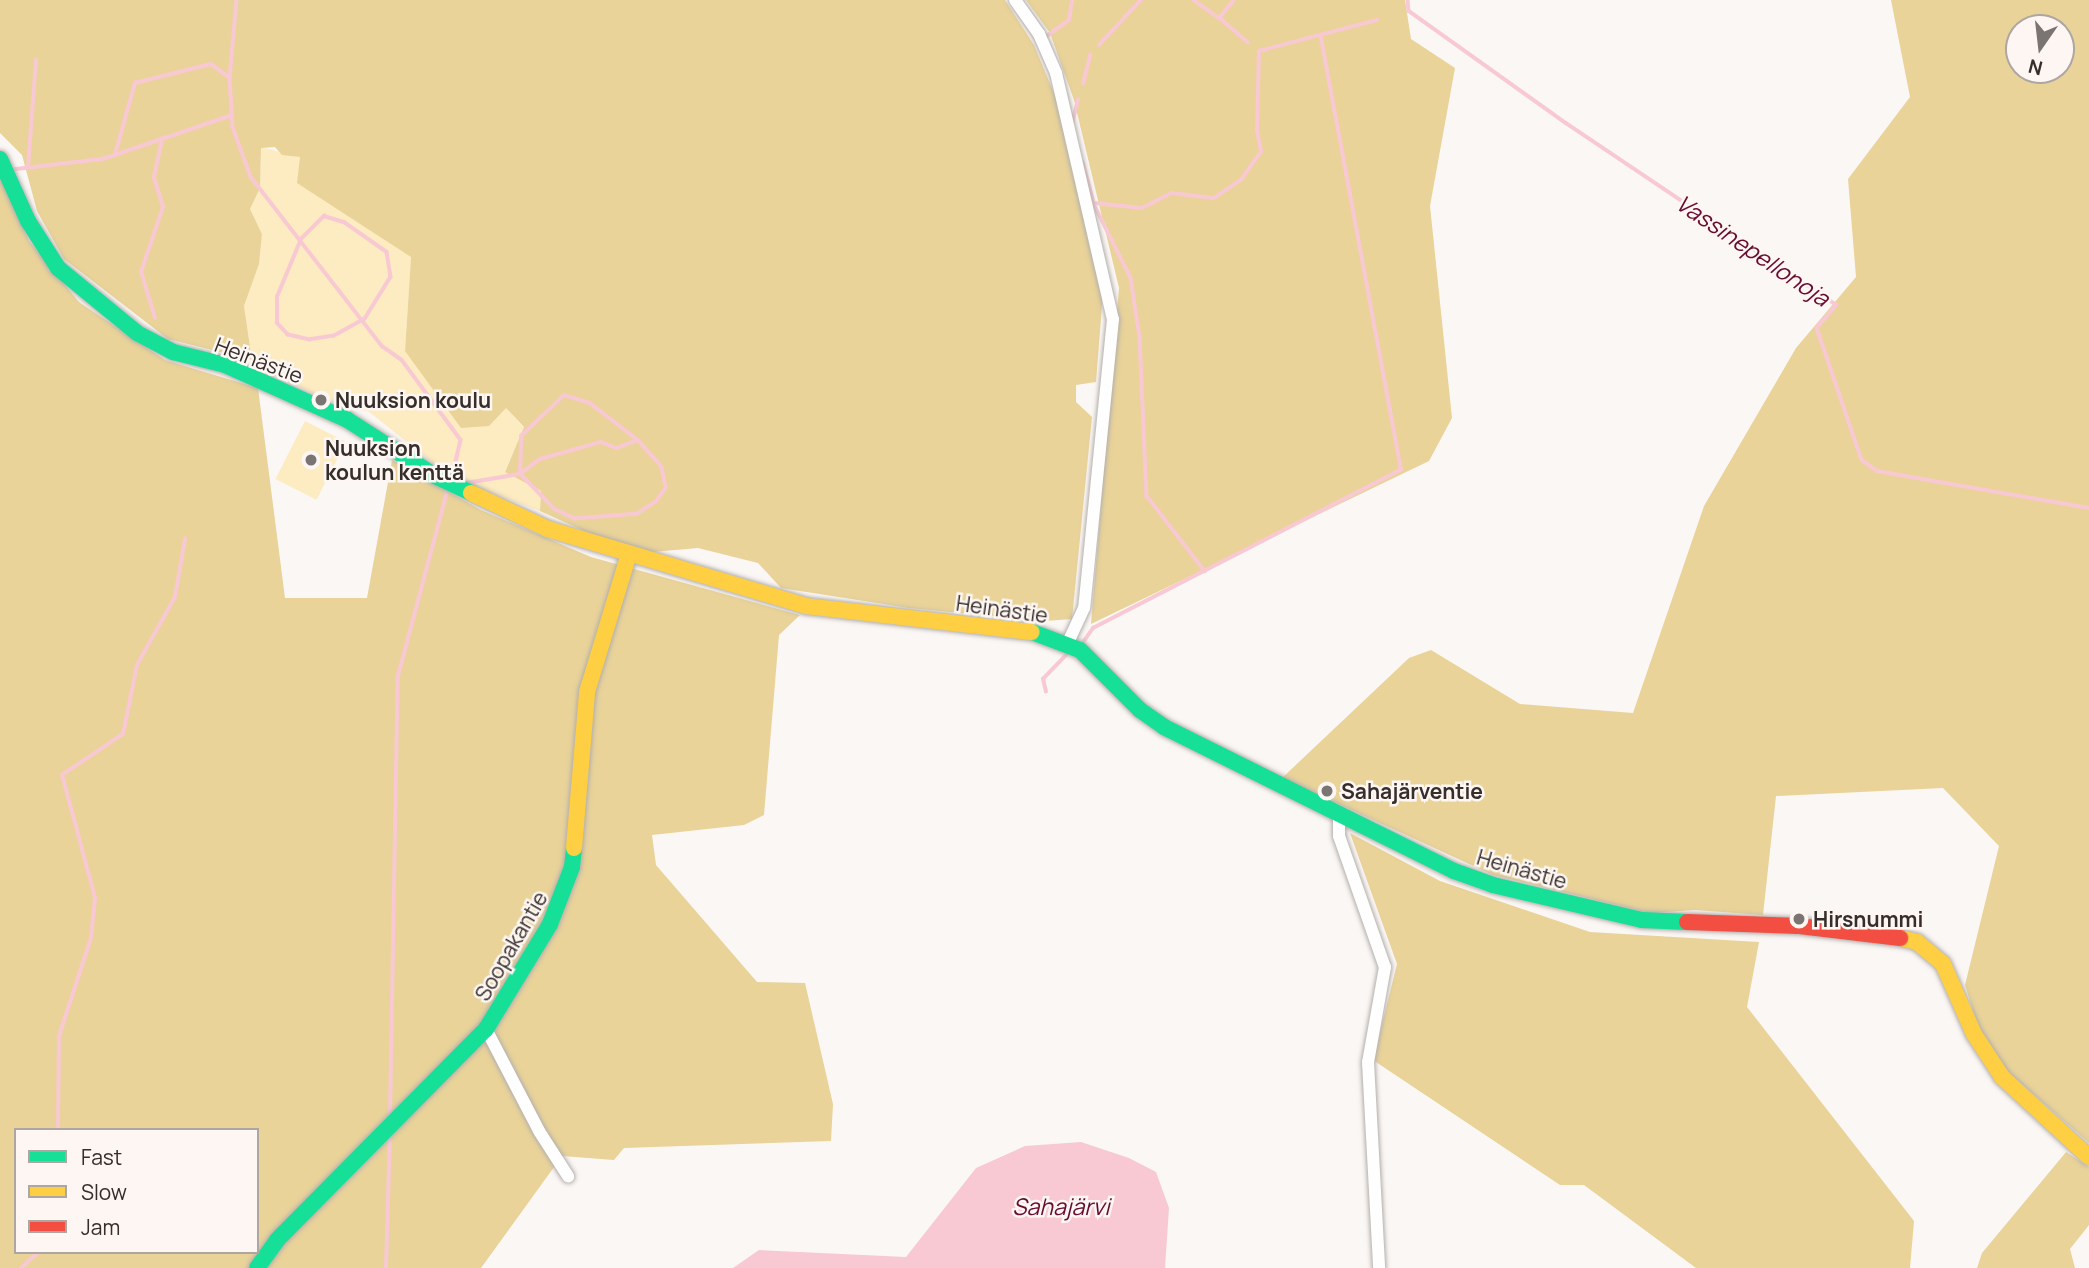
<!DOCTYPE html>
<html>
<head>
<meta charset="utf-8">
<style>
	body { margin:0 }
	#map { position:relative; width:2089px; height:1268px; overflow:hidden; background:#fbf7f5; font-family:Manrope,sans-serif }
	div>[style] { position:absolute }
	.green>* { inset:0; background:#fdebc1; transform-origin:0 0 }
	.forest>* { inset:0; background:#e9d399 }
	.water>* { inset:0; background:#f8c9d3 }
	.stream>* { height:3.5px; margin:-1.75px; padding:0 1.75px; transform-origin:1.75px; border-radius:1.75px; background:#f8c9d3 }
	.roads { filter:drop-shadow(0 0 2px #b4afac) drop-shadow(0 0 2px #b4afac) }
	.street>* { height:12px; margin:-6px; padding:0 6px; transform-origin:6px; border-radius:6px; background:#fefefe }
	.fast>* { height:16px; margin:-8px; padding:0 8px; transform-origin:8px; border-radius:8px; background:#16e098 }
	.slow>* { height:16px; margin:-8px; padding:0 8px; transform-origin:8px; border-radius:8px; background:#ffcf43 }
	.jam>* { height:16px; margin:-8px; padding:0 8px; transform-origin:8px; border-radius:8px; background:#f24e42 }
	.dots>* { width:19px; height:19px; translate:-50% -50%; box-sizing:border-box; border:4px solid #fdf6f3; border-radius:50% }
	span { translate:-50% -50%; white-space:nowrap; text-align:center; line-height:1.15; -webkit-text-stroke:5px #fdf6f3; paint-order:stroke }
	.street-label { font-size:21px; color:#352e2b }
	.poi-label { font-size:21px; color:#352e2b; font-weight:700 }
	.left { translate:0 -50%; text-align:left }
	.water-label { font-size:23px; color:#680b31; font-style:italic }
	.legend { position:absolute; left:14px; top:1128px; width:245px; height:126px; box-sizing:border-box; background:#fdf6f3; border:2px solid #ada6a3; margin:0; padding:9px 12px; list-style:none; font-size:21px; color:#352e2b }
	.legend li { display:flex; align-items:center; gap:14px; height:35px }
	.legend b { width:35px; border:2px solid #ada6a3 }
	.north { position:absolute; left:2005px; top:14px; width:70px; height:70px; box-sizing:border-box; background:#fdf6f3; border:2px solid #ada6a3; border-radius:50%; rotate:194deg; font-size:19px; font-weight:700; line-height:28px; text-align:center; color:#352e2b }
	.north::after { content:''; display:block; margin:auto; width:24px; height:32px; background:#7a7472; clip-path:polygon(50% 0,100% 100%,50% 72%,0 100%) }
</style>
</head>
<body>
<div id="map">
	<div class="green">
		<div style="clip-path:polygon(261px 147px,300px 157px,411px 257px,405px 351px,506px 408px,524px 428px,505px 471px,541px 491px,540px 511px,452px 478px,368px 411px,347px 408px,253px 366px,244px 306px,259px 264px,262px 234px,250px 209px,260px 188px)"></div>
		<div style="left:305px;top:421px;width:46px;height:65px;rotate:27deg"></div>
	</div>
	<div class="forest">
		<div style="clip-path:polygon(0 0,1005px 0,1034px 45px,1056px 98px,1103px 293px,1096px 382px,1076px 385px,1076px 402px,1092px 417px,1072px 619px,1045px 621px,909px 608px,781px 588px,758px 563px,698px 548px,652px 552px,600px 538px,540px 511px,541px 491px,505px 472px,524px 427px,506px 408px,489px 426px,461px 428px,405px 351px,411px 257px,297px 183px,300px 157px,282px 155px,275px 147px,261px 148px,260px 188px,250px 209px,262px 234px,259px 264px,244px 306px,252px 360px,168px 339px,64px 259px,37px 211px,22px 155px,0 133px)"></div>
		<div style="clip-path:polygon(1026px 0,1405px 0,1411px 39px,1455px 68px,1430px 206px,1452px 418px,1429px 461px,1091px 624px,1119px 288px,1074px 100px,1050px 33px)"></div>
		<div style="clip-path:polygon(evenodd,1891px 0,2089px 0,2089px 1143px,2006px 1070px,1981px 1036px,1965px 985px,1999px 846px,1943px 788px,1776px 796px,1763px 915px,1695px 910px,1649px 913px,1493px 875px,1282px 778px,1409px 658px,1431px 650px,1520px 704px,1633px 713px,1704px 506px,1796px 348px,1856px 277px,1848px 179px,1910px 97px,1891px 0,2019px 28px,2061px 28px,2061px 70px,2019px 70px,2019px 28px)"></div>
		<div style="clip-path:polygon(evenodd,0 176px,29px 241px,79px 302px,165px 360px,258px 388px,285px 598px,367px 598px,392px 460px,481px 510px,591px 557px,800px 615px,779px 635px,764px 815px,744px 825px,652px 835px,656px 865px,757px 982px,805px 983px,833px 1104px,831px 1141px,624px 1148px,614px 1160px,562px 1156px,481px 1268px,0 1268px,0 176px,16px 1130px,257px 1130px,257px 1252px,16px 1252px,16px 1130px)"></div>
		<div style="clip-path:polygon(1350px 833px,1440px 881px,1590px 932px,1759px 942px,1747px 1007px,1914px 1221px,1910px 1268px,1696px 1268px,1584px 1185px,1560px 1185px,1373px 1060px,1397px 964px)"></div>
		<div style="clip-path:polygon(2066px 1152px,2089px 1167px,2089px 1225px,2070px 1249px,2075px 1268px,1977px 1268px,1982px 1253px)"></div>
	</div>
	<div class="water">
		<div style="clip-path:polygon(1081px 1142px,1129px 1158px,1156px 1172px,1169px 1208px,1165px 1268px,733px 1268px,759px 1250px,906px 1257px,976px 1168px,1025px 1146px)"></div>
	</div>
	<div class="stream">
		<div style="left:237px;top:0;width:78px;rotate:95.1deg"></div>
		<div style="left:230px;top:78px;width:49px;rotate:86.5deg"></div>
		<div style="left:233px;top:127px;width:53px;rotate:70.2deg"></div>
		<div style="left:251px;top:177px;width:214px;rotate:52.2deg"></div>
		<div style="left:382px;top:346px;width:24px;rotate:35deg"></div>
		<div style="left:402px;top:360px;width:99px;rotate:53.6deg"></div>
		<div style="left:461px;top:440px;width:39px;rotate:103deg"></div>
		<div style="left:1194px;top:0;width:31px;rotate:36deg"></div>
		<div style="left:1219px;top:18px;width:23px;rotate:-50deg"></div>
		<div style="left:1408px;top:0;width:11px;rotate:85deg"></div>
		<div style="left:1409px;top:11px;width:193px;rotate:35.5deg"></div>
		<div style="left:1566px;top:123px;width:326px;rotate:33.9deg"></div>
		<div style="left:1837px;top:305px;width:30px;rotate:131deg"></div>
		<div style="left:1817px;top:328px;width:139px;rotate:71.2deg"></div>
		<div style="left:1862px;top:460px;width:19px;rotate:36deg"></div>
		<div style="left:1877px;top:471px;width:215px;rotate:9.9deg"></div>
		<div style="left:1220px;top:18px;width:37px;rotate:41deg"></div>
		<div style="left:1047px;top:36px;width:27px;rotate:-36deg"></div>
		<div style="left:1069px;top:20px;width:20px;rotate:-81deg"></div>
		<div style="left:1099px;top:45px;width:62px;rotate:-47deg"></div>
		<div style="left:1083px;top:84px;width:30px;rotate:-76deg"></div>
		<div style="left:1072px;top:124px;width:25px;rotate:-76deg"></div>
		<div style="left:115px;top:155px;width:75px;rotate:-74.5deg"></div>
		<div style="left:135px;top:83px;width:78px;rotate:-14deg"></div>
		<div style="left:211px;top:64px;width:24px;rotate:36deg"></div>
		<div style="left:1083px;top:162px;width:42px;rotate:75deg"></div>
		<div style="left:1094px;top:203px;width:48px;rotate:5.9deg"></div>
		<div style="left:1142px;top:208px;width:33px;rotate:-27deg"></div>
		<div style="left:1171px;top:193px;width:43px;rotate:6.6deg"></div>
		<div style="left:1214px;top:198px;width:32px;rotate:-34deg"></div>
		<div style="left:1241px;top:180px;width:35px;rotate:-55deg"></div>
		<div style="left:1261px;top:151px;width:20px;rotate:-101deg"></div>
		<div style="left:1257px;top:131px;width:80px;rotate:-88.6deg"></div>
		<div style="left:1259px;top:51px;width:122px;rotate:-14.7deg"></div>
		<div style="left:28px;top:167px;width:107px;rotate:-85.7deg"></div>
		<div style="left:16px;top:169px;width:88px;rotate:-6.6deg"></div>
		<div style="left:103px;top:159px;width:136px;rotate:-18.8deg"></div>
		<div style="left:1094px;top:204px;width:83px;rotate:63.4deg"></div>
		<div style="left:1131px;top:278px;width:60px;rotate:81.3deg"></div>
		<div style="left:1140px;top:337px;width:159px;rotate:87.5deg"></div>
		<div style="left:1147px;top:496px;width:95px;rotate:52.3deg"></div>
		<div style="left:324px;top:216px;width:21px;rotate:17deg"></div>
		<div style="left:344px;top:222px;width:52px;rotate:34.9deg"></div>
		<div style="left:387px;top:252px;width:25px;rotate:81deg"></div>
		<div style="left:391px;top:277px;width:49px;rotate:121.8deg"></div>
		<div style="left:365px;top:319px;width:35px;rotate:151deg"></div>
		<div style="left:334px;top:336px;width:24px;rotate:171deg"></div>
		<div style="left:310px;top:340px;width:23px;rotate:-167deg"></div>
		<div style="left:288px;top:335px;width:16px;rotate:-133deg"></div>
		<div style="left:277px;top:323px;width:26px;rotate:-90deg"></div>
		<div style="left:277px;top:297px;width:63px;rotate:-67.5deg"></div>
		<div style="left:301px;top:239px;width:33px;rotate:-45deg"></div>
		<div style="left:155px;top:318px;width:48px;rotate:-106.9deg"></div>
		<div style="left:141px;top:272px;width:69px;rotate:-71.3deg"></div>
		<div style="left:163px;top:207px;width:31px;rotate:-107deg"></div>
		<div style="left:154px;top:177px;width:39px;rotate:-78deg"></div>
		<div style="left:466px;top:483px;width:55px;rotate:-9.5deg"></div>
		<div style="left:520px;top:474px;width:25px;rotate:-37deg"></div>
		<div style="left:540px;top:459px;width:63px;rotate:-15.6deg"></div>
		<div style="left:601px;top:442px;width:17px;rotate:21deg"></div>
		<div style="left:617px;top:448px;width:22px;rotate:-21deg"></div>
		<div style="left:638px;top:440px;width:36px;rotate:48deg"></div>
		<div style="left:662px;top:467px;width:21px;rotate:79deg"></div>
		<div style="left:666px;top:488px;width:16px;rotate:125deg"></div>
		<div style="left:657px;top:501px;width:23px;rotate:146deg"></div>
		<div style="left:638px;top:514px;width:63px;rotate:175.5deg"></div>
		<div style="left:575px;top:519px;width:23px;rotate:-155deg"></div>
		<div style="left:554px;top:509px;width:49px;rotate:-134.2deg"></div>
		<div style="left:520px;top:474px;width:38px;rotate:-88deg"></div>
		<div style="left:521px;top:436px;width:59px;rotate:-43.6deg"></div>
		<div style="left:564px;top:395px;width:27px;rotate:17deg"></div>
		<div style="left:590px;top:403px;width:61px;rotate:37.6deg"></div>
		<div style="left:1084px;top:641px;width:16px;rotate:-55deg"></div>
		<div style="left:1093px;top:628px;width:346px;rotate:-27.2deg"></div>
		<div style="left:1401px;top:470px;width:442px;rotate:-100.5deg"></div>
		<div style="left:1046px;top:692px;width:13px;rotate:-103deg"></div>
		<div style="left:1043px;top:679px;width:36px;rotate:-46deg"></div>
		<div style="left:390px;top:1115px;width:439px;rotate:-89deg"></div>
		<div style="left:398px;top:676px;width:190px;rotate:-75.1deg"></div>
		<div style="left:58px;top:1130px;width:94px;rotate:-89.4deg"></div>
		<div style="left:59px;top:1036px;width:103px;rotate:-71.9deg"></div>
		<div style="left:91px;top:938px;width:40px;rotate:-84.3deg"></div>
		<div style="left:95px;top:898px;width:127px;rotate:-105deg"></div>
		<div style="left:62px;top:775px;width:73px;rotate:-33.9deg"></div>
		<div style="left:123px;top:734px;width:70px;rotate:-78.5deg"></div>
		<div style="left:137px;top:665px;width:78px;rotate:-60.8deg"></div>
		<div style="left:175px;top:597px;width:59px;rotate:-80.2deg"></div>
		<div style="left:21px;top:1268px;width:24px;rotate:-42deg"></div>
		<div style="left:386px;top:1268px;width:131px;rotate:-88.3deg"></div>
	</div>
	<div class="roads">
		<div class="street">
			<div style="left:1015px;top:0;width:42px;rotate:54.8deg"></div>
			<div style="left:1039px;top:34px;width:43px;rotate:66.4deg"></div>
			<div style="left:1056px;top:73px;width:253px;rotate:77deg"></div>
			<div style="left:1113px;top:319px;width:290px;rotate:95.7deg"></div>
			<div style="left:1084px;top:608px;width:38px;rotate:115deg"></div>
			<div style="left:1339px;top:814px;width:22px;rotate:90deg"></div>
			<div style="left:1339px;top:836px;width:139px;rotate:70.7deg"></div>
			<div style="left:1385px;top:967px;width:97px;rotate:100.1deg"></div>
			<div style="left:1368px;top:1062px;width:206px;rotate:86.9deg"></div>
			<div style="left:486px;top:1029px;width:115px;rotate:62.5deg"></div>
			<div style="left:539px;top:1131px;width:54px;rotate:57.2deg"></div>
		</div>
		<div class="fast">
			<div style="left:0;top:159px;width:68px;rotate:65.7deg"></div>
			<div style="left:28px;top:221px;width:56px;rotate:57.4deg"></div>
			<div style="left:58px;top:268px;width:102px;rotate:39.4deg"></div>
			<div style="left:137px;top:333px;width:41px;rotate:27.8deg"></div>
			<div style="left:173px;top:352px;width:54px;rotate:14deg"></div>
			<div style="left:225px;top:365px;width:133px;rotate:24.1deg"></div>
			<div style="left:346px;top:419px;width:106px;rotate:32.6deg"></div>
			<div style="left:435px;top:476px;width:40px;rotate:25deg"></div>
			<div style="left:1032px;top:632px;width:51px;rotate:20.6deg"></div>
			<div style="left:1080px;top:650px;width:85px;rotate:45deg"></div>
			<div style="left:1140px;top:710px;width:29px;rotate:35deg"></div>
			<div style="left:1164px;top:727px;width:324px;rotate:26.4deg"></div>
			<div style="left:1454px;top:871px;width:41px;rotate:19.7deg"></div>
			<div style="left:1493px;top:885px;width:153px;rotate:13.2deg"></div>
			<div style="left:1642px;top:920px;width:45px;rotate:2.5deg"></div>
			<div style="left:257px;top:1268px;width:34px;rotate:-54deg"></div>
			<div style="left:277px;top:1240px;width:297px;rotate:-45.3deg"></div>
			<div style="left:486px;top:1029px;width:123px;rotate:-58.6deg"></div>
			<div style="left:550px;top:924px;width:61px;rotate:-68.9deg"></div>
			<div style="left:572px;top:867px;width:19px;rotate:-84deg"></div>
		</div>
		<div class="slow">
			<div style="left:471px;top:493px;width:85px;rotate:25.1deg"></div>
			<div style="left:548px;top:529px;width:269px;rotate:16.6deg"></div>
			<div style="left:806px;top:606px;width:227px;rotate:6.6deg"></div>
			<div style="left:574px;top:848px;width:157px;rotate:-85.2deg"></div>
			<div style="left:587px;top:692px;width:141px;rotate:-73.1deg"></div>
			<div style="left:1900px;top:938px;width:17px;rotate:13deg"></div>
			<div style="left:1917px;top:942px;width:34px;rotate:40deg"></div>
			<div style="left:1943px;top:964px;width:77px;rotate:66.1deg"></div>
			<div style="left:1974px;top:1034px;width:51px;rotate:56.9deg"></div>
			<div style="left:2002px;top:1077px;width:118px;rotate:42.6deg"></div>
		</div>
		<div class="jam">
			<div style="left:1687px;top:922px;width:112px;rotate:2deg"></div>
			<div style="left:1799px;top:926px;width:102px;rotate:6.8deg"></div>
		</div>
	</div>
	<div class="dots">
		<div style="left:321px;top:400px;background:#7a7472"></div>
		<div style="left:311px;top:460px;background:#7a7472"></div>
		<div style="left:1327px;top:791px;background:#7a7472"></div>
		<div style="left:1799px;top:919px;background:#7a7472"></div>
	</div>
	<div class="street-label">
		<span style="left:259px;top:360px;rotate:21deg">Heinästie</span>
		<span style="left:1002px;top:609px;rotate:8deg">Heinästie</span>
		<span style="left:1522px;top:869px;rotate:16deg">Heinästie</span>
		<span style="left:511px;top:946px;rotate:-60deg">Soopakantie</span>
	</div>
	<div class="poi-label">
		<span class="left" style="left:335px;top:400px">Nuuksion koulu</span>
		<span class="left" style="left:325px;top:460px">Nuuksion<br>koulun kenttä</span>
		<span class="left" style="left:1341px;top:791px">Sahajärventie</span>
		<span class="left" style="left:1813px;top:919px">Hirsnummi</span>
	</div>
	<div class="water-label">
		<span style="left:1753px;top:250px;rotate:34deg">Vassinepellonoja</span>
		<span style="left:1061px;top:1206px">Sahajärvi</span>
	</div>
	<ul class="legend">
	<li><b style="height:9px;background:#16e098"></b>Fast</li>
	<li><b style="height:9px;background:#ffcf43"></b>Slow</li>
	<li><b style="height:9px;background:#f24e42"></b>Jam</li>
	</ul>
	<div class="north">N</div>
</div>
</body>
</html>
